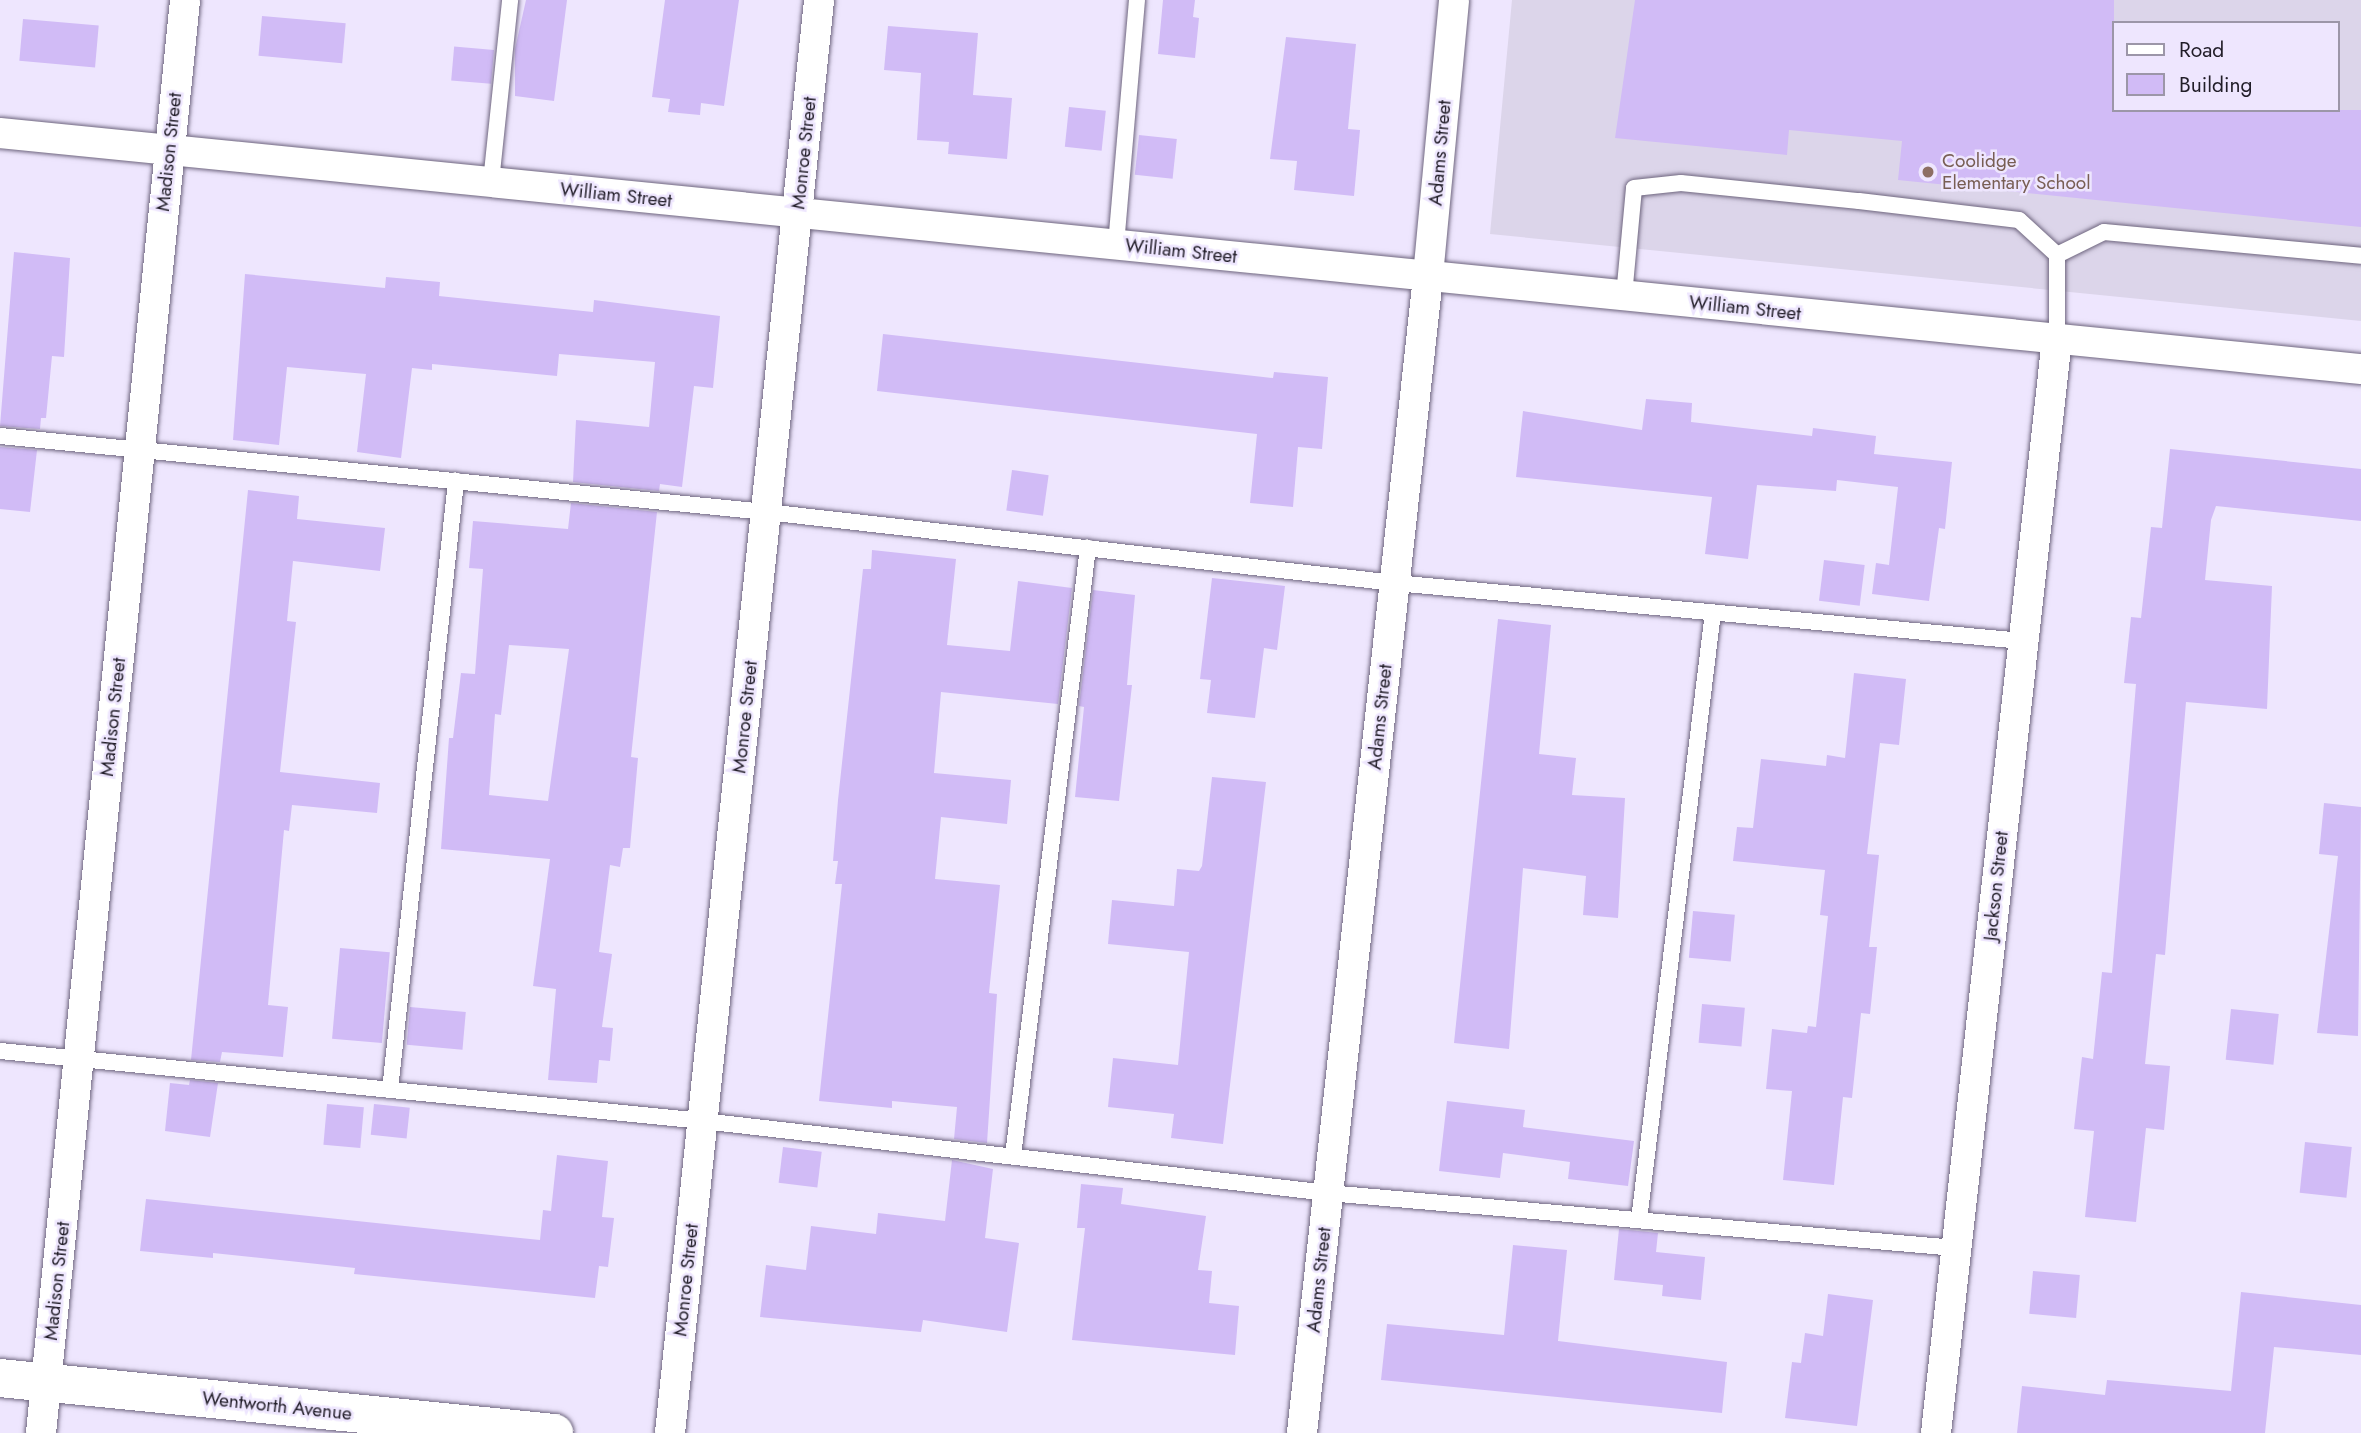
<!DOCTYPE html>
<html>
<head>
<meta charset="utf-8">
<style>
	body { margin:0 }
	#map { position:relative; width:2361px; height:1433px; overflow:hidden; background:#eee6fe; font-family:Jost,sans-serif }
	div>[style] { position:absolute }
	.education>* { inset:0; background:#dcd5ea }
	.building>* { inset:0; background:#d1bbf6; transform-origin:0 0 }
	.roads { filter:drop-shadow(0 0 2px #6e657e) drop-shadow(0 0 2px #6e657e) }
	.lane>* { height:16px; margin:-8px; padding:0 8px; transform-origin:8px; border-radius:8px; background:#fff }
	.street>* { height:30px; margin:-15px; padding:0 15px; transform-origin:15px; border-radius:15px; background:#fff }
	.secondary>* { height:38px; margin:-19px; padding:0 19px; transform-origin:19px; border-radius:19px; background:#fff }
	.dots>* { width:19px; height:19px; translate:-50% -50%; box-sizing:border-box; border:4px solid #eee6fe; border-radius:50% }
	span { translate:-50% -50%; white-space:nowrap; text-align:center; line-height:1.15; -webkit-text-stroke:5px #eee6fe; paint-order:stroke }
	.street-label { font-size:19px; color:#211d28 }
	.education-label { font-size:19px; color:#785e54 }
	.left { translate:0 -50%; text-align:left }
	.legend { position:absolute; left:2112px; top:21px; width:228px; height:91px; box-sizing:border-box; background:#eee6fe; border:2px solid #9c96a8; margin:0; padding:9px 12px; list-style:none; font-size:21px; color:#211d28 }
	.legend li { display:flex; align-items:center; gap:14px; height:35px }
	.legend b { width:35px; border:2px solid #9c96a8 }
</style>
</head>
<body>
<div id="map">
	<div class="education">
		<div style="clip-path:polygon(evenodd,1512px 0,2361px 0,2361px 321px,1490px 234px,1512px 0,2114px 23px,2338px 23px,2338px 110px,2114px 110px,2114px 23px)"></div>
	</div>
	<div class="building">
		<div style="clip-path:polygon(526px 0,567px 0,554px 101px,515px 96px,515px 49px)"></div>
		<div style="clip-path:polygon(665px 0,739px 0,724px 106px,701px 103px,700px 115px,668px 112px,670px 99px,652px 97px)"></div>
		<div style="clip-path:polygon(1163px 0,1195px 0,1193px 17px,1199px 18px,1195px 58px,1158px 54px)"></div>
		<div style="clip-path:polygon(1635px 0,2114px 0,2114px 110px,2361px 110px,2361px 227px,1898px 180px,1902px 141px,1789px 130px,1787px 155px,1615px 138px)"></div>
		<div style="left:262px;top:16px;width:84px;height:40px;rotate:5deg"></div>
		<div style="left:23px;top:19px;width:76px;height:42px;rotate:5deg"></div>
		<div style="clip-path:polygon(888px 26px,978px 33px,973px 95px,1012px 98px,1007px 159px,948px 154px,949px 142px,917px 140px,921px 73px,884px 70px)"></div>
		<div style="clip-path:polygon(1286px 37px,1356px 44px,1348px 129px,1360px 130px,1354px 196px,1294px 190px,1297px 161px,1270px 159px)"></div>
		<div style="left:494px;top:50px;width:34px;height:40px;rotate:95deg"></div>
		<div style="left:1069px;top:107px;width:37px;height:40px;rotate:6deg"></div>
		<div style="left:1139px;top:135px;width:38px;height:40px;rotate:6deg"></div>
		<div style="clip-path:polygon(14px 252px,70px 258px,64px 357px,52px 356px,46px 418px,41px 418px,40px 429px,0 426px)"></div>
		<div style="clip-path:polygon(245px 274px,385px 288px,386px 277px,440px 282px,439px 296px,593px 312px,594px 300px,720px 316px,713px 388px,694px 386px,682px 487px,660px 484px,659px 491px,573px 482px,576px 420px,649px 427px,655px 362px,559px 354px,557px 376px,432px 364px,432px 370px,412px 368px,401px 458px,357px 452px,366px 374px,287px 367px,279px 445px,233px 440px)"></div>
		<div style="clip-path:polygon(883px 334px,1273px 378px,1274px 372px,1328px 377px,1322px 449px,1298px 447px,1293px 507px,1250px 503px,1257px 434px,877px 391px)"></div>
		<div style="clip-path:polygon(1646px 399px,1692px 403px,1691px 422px,1812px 436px,1813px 428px,1876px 436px,1874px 454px,1952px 462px,1945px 529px,1939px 528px,1929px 601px,1872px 594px,1876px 563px,1889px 565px,1898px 487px,1837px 480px,1836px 491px,1757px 485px,1748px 559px,1705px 554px,1712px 497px,1516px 477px,1523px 411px,1642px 430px)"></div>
		<div style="clip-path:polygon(0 447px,37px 450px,30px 512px,0 509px)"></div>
		<div style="clip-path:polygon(2170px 449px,2361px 469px,2361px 521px,2216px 506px,2211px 520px,2205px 580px,2272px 586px,2267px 709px,2186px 702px,2165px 955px,2156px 954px,2145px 1064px,2170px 1066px,2164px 1130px,2146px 1128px,2136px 1222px,2085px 1217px,2094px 1131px,2074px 1129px,2082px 1057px,2093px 1059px,2102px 972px,2112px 973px,2136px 684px,2124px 683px,2131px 617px,2141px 618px,2151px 527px,2162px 528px)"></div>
		<div style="left:1012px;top:470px;width:37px;height:41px;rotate:8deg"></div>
		<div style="clip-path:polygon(248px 490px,299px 496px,297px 519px,385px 528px,380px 571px,293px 561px,287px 621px,296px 622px,280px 772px,380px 783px,377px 813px,292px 805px,289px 831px,284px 830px,268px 1005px,288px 1007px,283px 1057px,222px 1052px,220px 1062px,191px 1060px)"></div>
		<div style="clip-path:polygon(evenodd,571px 503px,657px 512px,631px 757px,638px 758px,630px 848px,623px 848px,620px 867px,610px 865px,599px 952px,612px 954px,602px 1027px,613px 1028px,610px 1061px,599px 1060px,597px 1083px,548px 1080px,556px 989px,533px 986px,550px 859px,441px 849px,449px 738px,453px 738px,461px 673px,475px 674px,483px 569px,469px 568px,473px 521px,568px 529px,571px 503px,509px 645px,569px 649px,548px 801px,489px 795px,495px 714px,501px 715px,509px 645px)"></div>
		<div style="clip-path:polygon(872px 550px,956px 559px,947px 645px,1010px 651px,1018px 581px,1072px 588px,1058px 704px,941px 692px,934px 773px,1011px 780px,1007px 824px,941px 817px,935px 879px,1000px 885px,989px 993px,997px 994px,987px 1143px,954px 1139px,957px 1107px,892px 1101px,892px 1108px,819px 1101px,842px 884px,835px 884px,838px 861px,833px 861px,838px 800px,863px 569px,871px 569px)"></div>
		<div style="left:1824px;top:560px;width:41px;height:41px;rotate:7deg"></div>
		<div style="clip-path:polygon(1212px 578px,1285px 586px,1277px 650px,1264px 648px,1255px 718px,1207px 713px,1211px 680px,1200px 679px)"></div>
		<div style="clip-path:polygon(1093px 590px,1135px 595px,1127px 685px,1132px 685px,1119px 801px,1075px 797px,1084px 707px,1079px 706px)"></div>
		<div style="clip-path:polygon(1498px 619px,1551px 625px,1539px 754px,1576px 758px,1572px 795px,1625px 798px,1618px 918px,1583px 915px,1586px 876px,1523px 868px,1509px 1049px,1454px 1043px)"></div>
		<div style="clip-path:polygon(1854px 673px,1906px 679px,1899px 745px,1880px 743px,1867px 854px,1879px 855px,1869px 947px,1877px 947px,1870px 1014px,1861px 1013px,1852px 1098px,1843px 1097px,1834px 1185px,1783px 1180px,1792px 1091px,1766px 1089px,1772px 1029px,1807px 1033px,1808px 1026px,1816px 1027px,1828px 916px,1820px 915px,1825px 870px,1733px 861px,1737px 827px,1753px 828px,1761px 759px,1826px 766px,1827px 755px,1845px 758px)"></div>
		<div style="clip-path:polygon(1212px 777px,1266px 782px,1223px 1144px,1171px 1138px,1174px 1114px,1108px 1107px,1113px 1058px,1178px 1065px,1189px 952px,1108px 944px,1112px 900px,1174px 906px,1177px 869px,1199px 871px,1202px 866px)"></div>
		<div style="clip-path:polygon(2324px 803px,2361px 807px,2358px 1036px,2317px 1033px,2338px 856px,2319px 854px)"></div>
		<div style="left:1693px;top:911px;width:42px;height:47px;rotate:5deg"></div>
		<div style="left:340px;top:948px;width:50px;height:91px;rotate:5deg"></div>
		<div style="left:1702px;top:1004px;width:43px;height:39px;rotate:5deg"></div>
		<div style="left:410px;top:1007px;width:56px;height:38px;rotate:5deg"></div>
		<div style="left:2231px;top:1009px;width:48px;height:51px;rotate:6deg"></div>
		<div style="clip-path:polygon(190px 1080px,218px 1083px,210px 1137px,165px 1131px,170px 1083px,189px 1085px)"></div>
		<div style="clip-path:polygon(1447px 1101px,1525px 1110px,1523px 1127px,1634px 1141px,1628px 1186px,1568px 1179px,1570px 1162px,1503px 1153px,1500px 1178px,1439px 1171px)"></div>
		<div style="left:327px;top:1104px;width:37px;height:41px;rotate:5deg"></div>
		<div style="left:374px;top:1104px;width:36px;height:31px;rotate:6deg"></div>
		<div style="left:2305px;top:1142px;width:47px;height:51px;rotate:6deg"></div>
		<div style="left:783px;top:1147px;width:39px;height:36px;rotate:7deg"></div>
		<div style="clip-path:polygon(557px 1155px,608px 1161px,602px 1217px,614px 1218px,608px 1267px,599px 1266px,595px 1298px,354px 1274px,355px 1268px,213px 1253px,213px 1258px,140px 1251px,146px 1199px,540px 1240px,543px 1210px,551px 1211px)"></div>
		<div style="clip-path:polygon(952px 1160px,993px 1169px,985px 1238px,1019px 1243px,1007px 1332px,923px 1320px,921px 1332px,760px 1317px,766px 1265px,806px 1270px,811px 1226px,876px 1234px,878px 1213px,945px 1221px)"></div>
		<div style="clip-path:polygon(1081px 1184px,1123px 1188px,1121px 1204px,1206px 1216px,1198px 1270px,1212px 1271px,1209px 1303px,1239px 1306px,1235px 1355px,1072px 1340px,1085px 1228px,1077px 1228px)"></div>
		<div style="clip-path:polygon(1619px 1229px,1658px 1233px,1656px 1252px,1705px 1257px,1701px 1300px,1662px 1296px,1663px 1285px,1614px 1280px)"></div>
		<div style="clip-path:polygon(1513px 1245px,1567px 1250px,1558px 1341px,1727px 1362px,1722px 1413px,1381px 1380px,1387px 1324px,1504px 1335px)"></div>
		<div style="left:2033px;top:1271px;width:47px;height:43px;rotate:5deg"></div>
		<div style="clip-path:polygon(2241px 1292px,2361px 1305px,2361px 1355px,2274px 1347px,2265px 1433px,2017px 1433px,2022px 1386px,2105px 1395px,2107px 1380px,2231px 1391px)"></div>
		<div style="clip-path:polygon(1828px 1294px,1873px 1300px,1857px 1426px,1785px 1418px,1792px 1362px,1801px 1363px,1805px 1333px,1823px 1336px)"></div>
	</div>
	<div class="roads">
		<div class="lane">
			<div style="left:491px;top:182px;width:183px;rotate:-84deg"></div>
			<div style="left:1116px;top:245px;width:246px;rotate:-85.1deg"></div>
			<div style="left:2057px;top:255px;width:52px;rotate:-26.1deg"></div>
			<div style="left:2104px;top:232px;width:258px;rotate:5.3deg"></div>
			<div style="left:1624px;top:296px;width:108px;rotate:-84.7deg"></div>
			<div style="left:1634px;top:188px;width:47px;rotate:-6.1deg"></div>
			<div style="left:1681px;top:183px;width:179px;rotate:5.8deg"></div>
			<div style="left:1859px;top:201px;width:161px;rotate:6.8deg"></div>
			<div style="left:2019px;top:220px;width:52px;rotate:42.6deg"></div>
			<div style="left:2057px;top:255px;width:84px;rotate:90deg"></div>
			<div style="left:0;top:436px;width:770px;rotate:5.67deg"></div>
			<div style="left:766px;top:512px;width:633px;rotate:6.44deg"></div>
			<div style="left:1395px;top:583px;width:631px;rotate:5.28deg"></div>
			<div style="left:0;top:1051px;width:706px;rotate:5.69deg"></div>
			<div style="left:703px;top:1121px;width:629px;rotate:6.57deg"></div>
			<div style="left:1328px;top:1193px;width:630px;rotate:5.01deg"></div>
			<div style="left:390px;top:1090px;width:613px;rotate:-83.81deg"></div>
			<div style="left:1013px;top:1156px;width:613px;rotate:-82.97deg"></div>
			<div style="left:1639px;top:1220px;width:612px;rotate:-83.06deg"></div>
		</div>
		<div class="street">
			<div style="left:0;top:133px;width:2373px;rotate:5.71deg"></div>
			<div style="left:41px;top:1433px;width:1440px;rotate:-84.26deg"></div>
			<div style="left:670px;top:1433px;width:1441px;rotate:-84.06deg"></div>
			<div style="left:1302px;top:1433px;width:1164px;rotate:-83.78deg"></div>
			<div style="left:1428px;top:276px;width:277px;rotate:-84.6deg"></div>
			<div style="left:1936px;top:1433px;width:1101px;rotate:-83.69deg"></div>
		</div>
		<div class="secondary">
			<div style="left:0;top:1378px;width:557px;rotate:5.67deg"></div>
		</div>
	</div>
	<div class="dots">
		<div style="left:1928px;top:172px;background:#8d6e63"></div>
	</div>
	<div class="street-label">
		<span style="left:169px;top:152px;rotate:-84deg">Madison Street</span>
		<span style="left:804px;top:153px;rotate:-84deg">Monroe Street</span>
		<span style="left:1440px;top:153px;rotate:-85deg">Adams Street</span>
		<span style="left:616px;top:195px;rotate:6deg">William Street</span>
		<span style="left:1181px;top:251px;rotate:6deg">William Street</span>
		<span style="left:1745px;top:308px;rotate:6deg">William Street</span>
		<span style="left:113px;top:717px;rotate:-84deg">Madison Street</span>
		<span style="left:745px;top:717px;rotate:-84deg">Monroe Street</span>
		<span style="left:1380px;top:717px;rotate:-84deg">Adams Street</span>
		<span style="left:1996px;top:886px;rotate:-84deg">Jackson Street</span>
		<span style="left:686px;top:1280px;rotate:-84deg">Monroe Street</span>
		<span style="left:1319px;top:1280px;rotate:-84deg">Adams Street</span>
		<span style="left:57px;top:1281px;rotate:-84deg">Madison Street</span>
		<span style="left:277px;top:1406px;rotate:6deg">Wentworth Avenue</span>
	</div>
	<div class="education-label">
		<span class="left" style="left:1942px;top:172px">Coolidge<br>Elementary School</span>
	</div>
	<ul class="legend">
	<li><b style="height:9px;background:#fff"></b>Road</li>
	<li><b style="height:19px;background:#d1bbf6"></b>Building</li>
	</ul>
</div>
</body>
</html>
